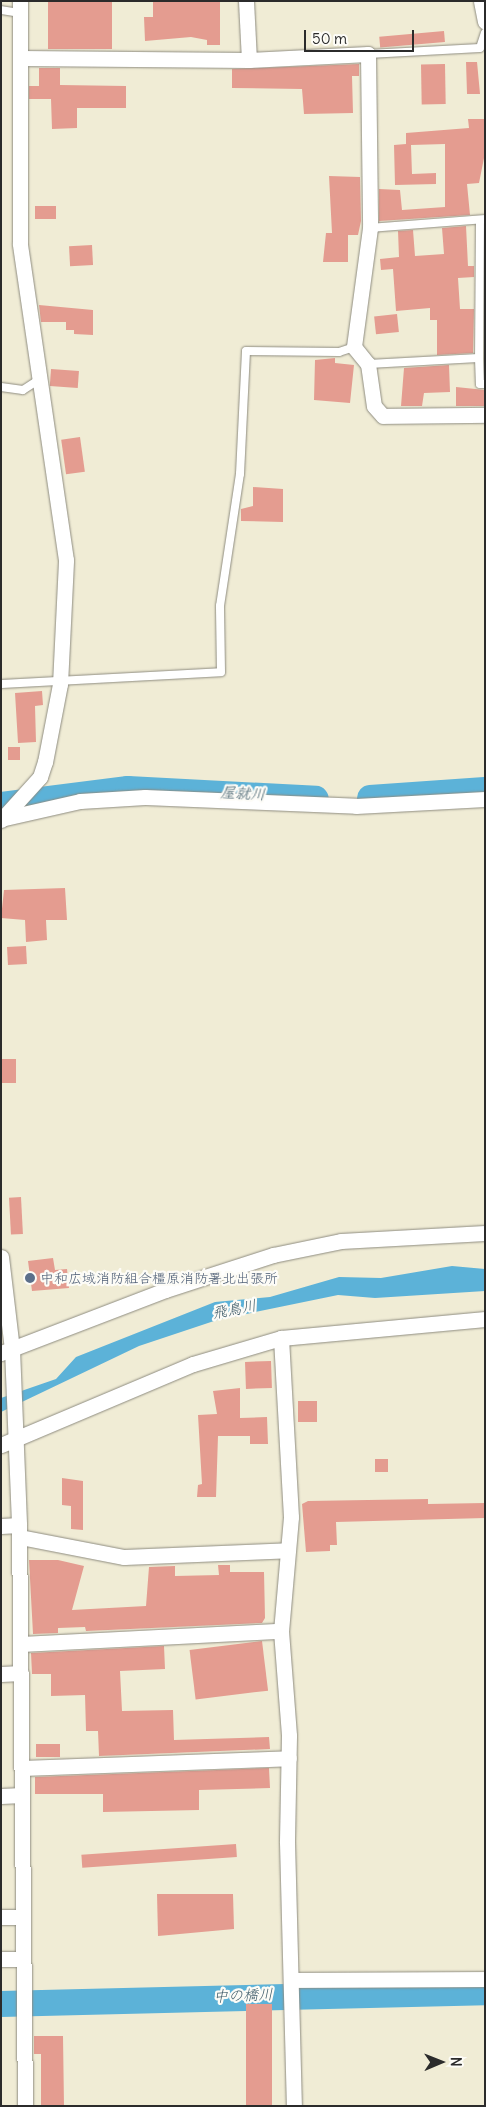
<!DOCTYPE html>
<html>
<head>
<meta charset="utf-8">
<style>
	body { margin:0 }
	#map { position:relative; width:486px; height:2107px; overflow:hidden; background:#f0ecd5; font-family:Delius,"Klee One",sans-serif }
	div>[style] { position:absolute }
	.water>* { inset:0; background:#5cb2d8 }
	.river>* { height:26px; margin:-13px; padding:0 13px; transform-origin:13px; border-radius:13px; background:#5cb2d8 }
	.building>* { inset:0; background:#e49c90; transform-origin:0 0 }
	.roads { filter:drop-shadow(0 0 1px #8e8c80) drop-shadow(0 0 1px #8e8c80) }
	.service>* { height:8px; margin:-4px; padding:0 4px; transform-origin:4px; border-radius:4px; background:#fff }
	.minor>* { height:15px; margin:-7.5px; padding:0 7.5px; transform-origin:7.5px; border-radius:7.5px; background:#fff }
	.dots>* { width:14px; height:14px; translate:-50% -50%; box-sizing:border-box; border:2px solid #fdfcf7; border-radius:50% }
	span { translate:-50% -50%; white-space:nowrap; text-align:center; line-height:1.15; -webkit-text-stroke:4.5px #fdfcf7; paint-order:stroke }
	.service-label { font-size:14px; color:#4e5e75 }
	.left { translate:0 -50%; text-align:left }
	.water-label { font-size:15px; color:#3c5a68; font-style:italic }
	.frame { position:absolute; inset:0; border:2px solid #2b2b2b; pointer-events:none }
	.north { position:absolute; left:416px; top:2037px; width:50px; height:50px; -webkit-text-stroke:4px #fdfcf7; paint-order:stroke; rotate:89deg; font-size:14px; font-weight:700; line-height:20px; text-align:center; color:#2b2b2b }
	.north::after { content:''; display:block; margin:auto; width:18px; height:22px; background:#2b2b2b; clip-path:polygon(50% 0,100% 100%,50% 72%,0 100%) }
	.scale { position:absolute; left:304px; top:30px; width:110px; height:22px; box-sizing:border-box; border:2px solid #2b2b2b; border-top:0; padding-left:6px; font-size:15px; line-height:18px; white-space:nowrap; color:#2b2b2b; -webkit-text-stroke:4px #fdfcf7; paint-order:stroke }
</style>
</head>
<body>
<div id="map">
	<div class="water">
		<div style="clip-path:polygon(452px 1266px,485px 1269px,485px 1291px,375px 1298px,338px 1295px,217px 1320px,139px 1346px,1px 1412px,1px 1398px,56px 1379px,76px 1357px,215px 1302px,270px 1297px,339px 1277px,381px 1278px)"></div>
	</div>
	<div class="river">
		<div style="left:370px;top:798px;width:115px;rotate:-4deg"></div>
		<div style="left:1px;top:805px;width:128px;rotate:-7.2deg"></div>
		<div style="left:128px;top:789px;width:188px;rotate:3deg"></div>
		<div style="left:1px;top:2004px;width:484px;rotate:-1.4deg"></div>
	</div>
	<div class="building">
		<div style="left:48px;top:1px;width:64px;height:48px"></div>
		<div style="clip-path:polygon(153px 1px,220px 1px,220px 45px,207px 45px,207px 40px,191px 37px,145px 41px,144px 17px,153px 17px)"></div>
		<div style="left:444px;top:31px;width:11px;height:65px;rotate:85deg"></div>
		<div style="clip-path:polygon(466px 62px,477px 62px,480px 94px,467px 94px)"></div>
		<div style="clip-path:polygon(359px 64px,359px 76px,352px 76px,353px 113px,304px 114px,302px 89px,232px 88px,232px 69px)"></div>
		<div style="left:445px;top:64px;width:40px;height:24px;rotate:89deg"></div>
		<div style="clip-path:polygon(39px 68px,60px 68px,60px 85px,126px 86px,126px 108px,77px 108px,77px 128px,52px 129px,51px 99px,29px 99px,29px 86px,39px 86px)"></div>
		<div style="clip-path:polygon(468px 119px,484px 119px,485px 153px,479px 183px,467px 184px,470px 215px,379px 221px,379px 189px,400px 190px,402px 210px,445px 207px,445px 144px,411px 145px,412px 174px,436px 173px,436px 184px,395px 185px,394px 145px,406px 144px,406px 133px,469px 128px)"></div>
		<div style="clip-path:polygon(329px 176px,360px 177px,361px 221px,358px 235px,348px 235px,348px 262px,323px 262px,326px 233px,332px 233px)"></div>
		<div style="left:35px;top:206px;width:21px;height:13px"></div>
		<div style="clip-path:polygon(466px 226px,468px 266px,474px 266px,474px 277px,458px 278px,460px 309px,474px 309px,473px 353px,437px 355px,437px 320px,430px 320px,430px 308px,396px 311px,393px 269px,381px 270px,380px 259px,399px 257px,398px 231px,413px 230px,415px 256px,444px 254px,442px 228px)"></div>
		<div style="left:92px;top:245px;width:20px;height:23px;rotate:87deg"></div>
		<div style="clip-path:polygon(39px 305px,93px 310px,93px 335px,74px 334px,74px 330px,66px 330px,66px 322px,41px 322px)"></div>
		<div style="left:397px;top:314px;width:18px;height:23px;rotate:84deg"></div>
		<div style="clip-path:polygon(335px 358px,335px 363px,354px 365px,350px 403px,314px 400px,315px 360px)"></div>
		<div style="clip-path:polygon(449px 365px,450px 392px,424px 393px,422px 406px,401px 406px,404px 368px)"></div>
		<div style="left:51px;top:369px;width:28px;height:17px;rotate:4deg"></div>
		<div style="clip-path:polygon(456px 387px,485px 390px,485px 406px,456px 406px)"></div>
		<div style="left:80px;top:437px;width:35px;height:19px;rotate:82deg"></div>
		<div style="clip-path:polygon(253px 487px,283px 489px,283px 522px,241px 521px,241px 509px,253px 506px)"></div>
		<div style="clip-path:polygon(42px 691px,43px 705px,35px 706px,36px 742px,18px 743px,15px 693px)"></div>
		<div style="left:8px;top:747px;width:12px;height:13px"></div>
		<div style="clip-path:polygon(65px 888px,67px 920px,46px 920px,47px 940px,26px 942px,25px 920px,1px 918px,4px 890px)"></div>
		<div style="left:26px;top:946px;width:18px;height:19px;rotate:87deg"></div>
		<div style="left:1px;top:1059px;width:15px;height:24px"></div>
		<div style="left:21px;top:1197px;width:37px;height:12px;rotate:87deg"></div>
		<div style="clip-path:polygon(53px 1258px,55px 1270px,67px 1269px,69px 1288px,32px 1291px,28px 1261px)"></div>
		<div style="left:271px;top:1361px;width:27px;height:26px;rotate:88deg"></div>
		<div style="clip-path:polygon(240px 1388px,240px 1418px,267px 1417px,268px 1444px,250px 1444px,250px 1436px,218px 1436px,216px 1497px,197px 1497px,198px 1485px,202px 1484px,198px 1415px,217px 1414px,213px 1391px)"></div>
		<div style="left:298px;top:1401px;width:19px;height:21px"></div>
		<div style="left:388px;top:1459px;width:13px;height:13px;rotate:90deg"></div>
		<div style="clip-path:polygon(62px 1478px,83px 1481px,83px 1530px,71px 1529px,71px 1506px,62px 1505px)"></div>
		<div style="clip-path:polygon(428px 1499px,428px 1504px,485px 1503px,485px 1518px,336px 1522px,337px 1545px,330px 1545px,330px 1551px,306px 1552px,302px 1504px,308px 1501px)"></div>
		<div style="clip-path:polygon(29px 1560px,58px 1560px,84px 1566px,72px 1610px,146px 1606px,149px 1567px,175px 1566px,175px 1576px,219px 1575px,218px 1565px,230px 1565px,230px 1572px,264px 1572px,265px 1618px,262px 1623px,86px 1631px,85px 1627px,58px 1628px,58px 1633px,33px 1634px)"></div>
		<div style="left:262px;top:1641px;width:50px;height:73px;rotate:83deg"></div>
		<div style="clip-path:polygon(164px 1646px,165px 1669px,120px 1671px,122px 1711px,173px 1710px,174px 1740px,269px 1737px,270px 1749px,99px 1756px,98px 1731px,86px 1731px,85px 1695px,51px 1696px,51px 1674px,32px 1674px,31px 1653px)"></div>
		<div style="left:60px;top:1744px;width:13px;height:24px;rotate:90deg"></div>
		<div style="clip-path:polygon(269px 1768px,270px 1788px,199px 1790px,199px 1810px,103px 1812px,103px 1794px,35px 1794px,35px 1777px)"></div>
		<div style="left:236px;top:1844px;width:13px;height:155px;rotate:86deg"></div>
		<div style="clip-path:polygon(157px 1894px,233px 1894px,234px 1929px,158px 1936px)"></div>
		<div style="left:246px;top:2004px;width:26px;height:102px"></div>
		<div style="clip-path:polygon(34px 2036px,63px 2036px,64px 2106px,41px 2106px,41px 2054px,34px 2054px)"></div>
	</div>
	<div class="roads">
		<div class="service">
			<div style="left:1px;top:10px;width:19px;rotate:9deg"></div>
			<div style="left:368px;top:54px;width:112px;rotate:-3.1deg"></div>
			<div style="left:480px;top:48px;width:16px;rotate:-72deg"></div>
			<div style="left:480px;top:220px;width:138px;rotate:90.4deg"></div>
			<div style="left:479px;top:358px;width:26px;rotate:88deg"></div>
			<div style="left:480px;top:384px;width:5px"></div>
			<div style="left:370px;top:228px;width:115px;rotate:-4.5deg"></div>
			<div style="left:368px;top:364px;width:111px;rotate:-3.1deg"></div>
			<div style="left:1px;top:387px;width:22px;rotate:8deg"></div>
			<div style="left:23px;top:390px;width:17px;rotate:-33deg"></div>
			<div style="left:1px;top:684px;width:220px;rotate:-3.1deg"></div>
			<div style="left:221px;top:672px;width:66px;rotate:-90.9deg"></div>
			<div style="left:220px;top:606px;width:134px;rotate:-81.4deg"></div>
			<div style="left:240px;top:474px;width:123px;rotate:-87.2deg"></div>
			<div style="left:246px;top:351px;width:93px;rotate:0.6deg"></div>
			<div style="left:339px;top:352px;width:16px;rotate:-18deg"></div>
		</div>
		<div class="minor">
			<div style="left:246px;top:1px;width:59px;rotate:87.1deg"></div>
			<div style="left:481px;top:1px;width:21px;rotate:79deg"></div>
			<div style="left:20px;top:58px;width:229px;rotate:0.5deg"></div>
			<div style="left:249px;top:60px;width:119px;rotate:-2.9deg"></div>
			<div style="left:368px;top:54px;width:174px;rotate:89.3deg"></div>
			<div style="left:370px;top:228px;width:120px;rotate:97.7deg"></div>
			<div style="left:354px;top:347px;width:22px;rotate:51deg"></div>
			<div style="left:368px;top:364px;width:42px;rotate:81.9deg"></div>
			<div style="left:374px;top:406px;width:13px;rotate:48deg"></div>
			<div style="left:383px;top:416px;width:102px;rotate:-0.6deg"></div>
			<div style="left:5px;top:818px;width:77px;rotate:-12.8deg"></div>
			<div style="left:80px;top:801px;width:65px;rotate:-3.5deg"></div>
			<div style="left:145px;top:797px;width:211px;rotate:2.4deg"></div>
			<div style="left:356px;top:806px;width:129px;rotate:-3.1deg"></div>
			<div style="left:1px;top:820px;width:58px;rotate:-47.8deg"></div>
			<div style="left:40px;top:777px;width:16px;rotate:-72deg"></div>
			<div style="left:45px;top:762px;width:79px;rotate:-79.1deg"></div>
			<div style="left:60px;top:684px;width:124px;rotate:-87.2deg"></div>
			<div style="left:66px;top:560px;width:320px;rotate:-98.3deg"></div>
			<div style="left:20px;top:243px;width:242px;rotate:-90deg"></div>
			<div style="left:1px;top:1257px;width:93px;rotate:83.2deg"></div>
			<div style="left:12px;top:1349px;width:176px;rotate:87.7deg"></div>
			<div style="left:19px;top:1525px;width:581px;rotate:89.41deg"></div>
			<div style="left:281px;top:1338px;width:179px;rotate:86.8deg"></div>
			<div style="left:291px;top:1517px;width:114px;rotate:95deg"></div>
			<div style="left:281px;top:1631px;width:105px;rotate:85.6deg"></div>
			<div style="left:289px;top:1736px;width:106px;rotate:91.1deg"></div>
			<div style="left:287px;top:1842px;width:264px;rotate:88.5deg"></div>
			<div style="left:1px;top:1353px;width:176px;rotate:-21deg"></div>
			<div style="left:165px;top:1290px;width:114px;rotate:-18deg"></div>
			<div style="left:273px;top:1255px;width:69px;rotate:-11.6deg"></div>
			<div style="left:341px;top:1241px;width:144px;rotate:-3.2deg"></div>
			<div style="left:1px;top:1445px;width:208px;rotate:-22.9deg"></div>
			<div style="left:193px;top:1364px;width:92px;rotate:-16.5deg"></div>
			<div style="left:281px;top:1338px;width:205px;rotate:-5.3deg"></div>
			<div style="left:1px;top:1526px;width:18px;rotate:-3deg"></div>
			<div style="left:20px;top:1537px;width:106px;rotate:10.9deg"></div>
			<div style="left:124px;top:1557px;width:164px;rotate:-2.4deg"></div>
			<div style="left:21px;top:1644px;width:260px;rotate:-2.9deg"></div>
			<div style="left:1px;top:1674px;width:20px;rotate:-3deg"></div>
			<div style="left:22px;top:1768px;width:267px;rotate:-2.1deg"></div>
			<div style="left:1px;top:1796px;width:21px;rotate:-3deg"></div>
			<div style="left:1px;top:1917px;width:21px"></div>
			<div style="left:1px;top:1959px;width:22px"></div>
			<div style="left:291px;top:1980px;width:194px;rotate:-0.3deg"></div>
		</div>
	</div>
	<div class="dots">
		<div style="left:30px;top:1278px;background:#5c6f8a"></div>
	</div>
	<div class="service-label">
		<span class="left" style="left:40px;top:1278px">中和広域消防組合橿原消防署北出張所</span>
	</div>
	<div class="water-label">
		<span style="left:243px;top:793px;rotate:3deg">屋就川</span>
		<span style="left:234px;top:1309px;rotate:-11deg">飛鳥川</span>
		<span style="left:243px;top:1995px;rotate:-2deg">中の橋川</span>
	</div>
	<div class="frame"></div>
	<div class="north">N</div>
	<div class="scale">50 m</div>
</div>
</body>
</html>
